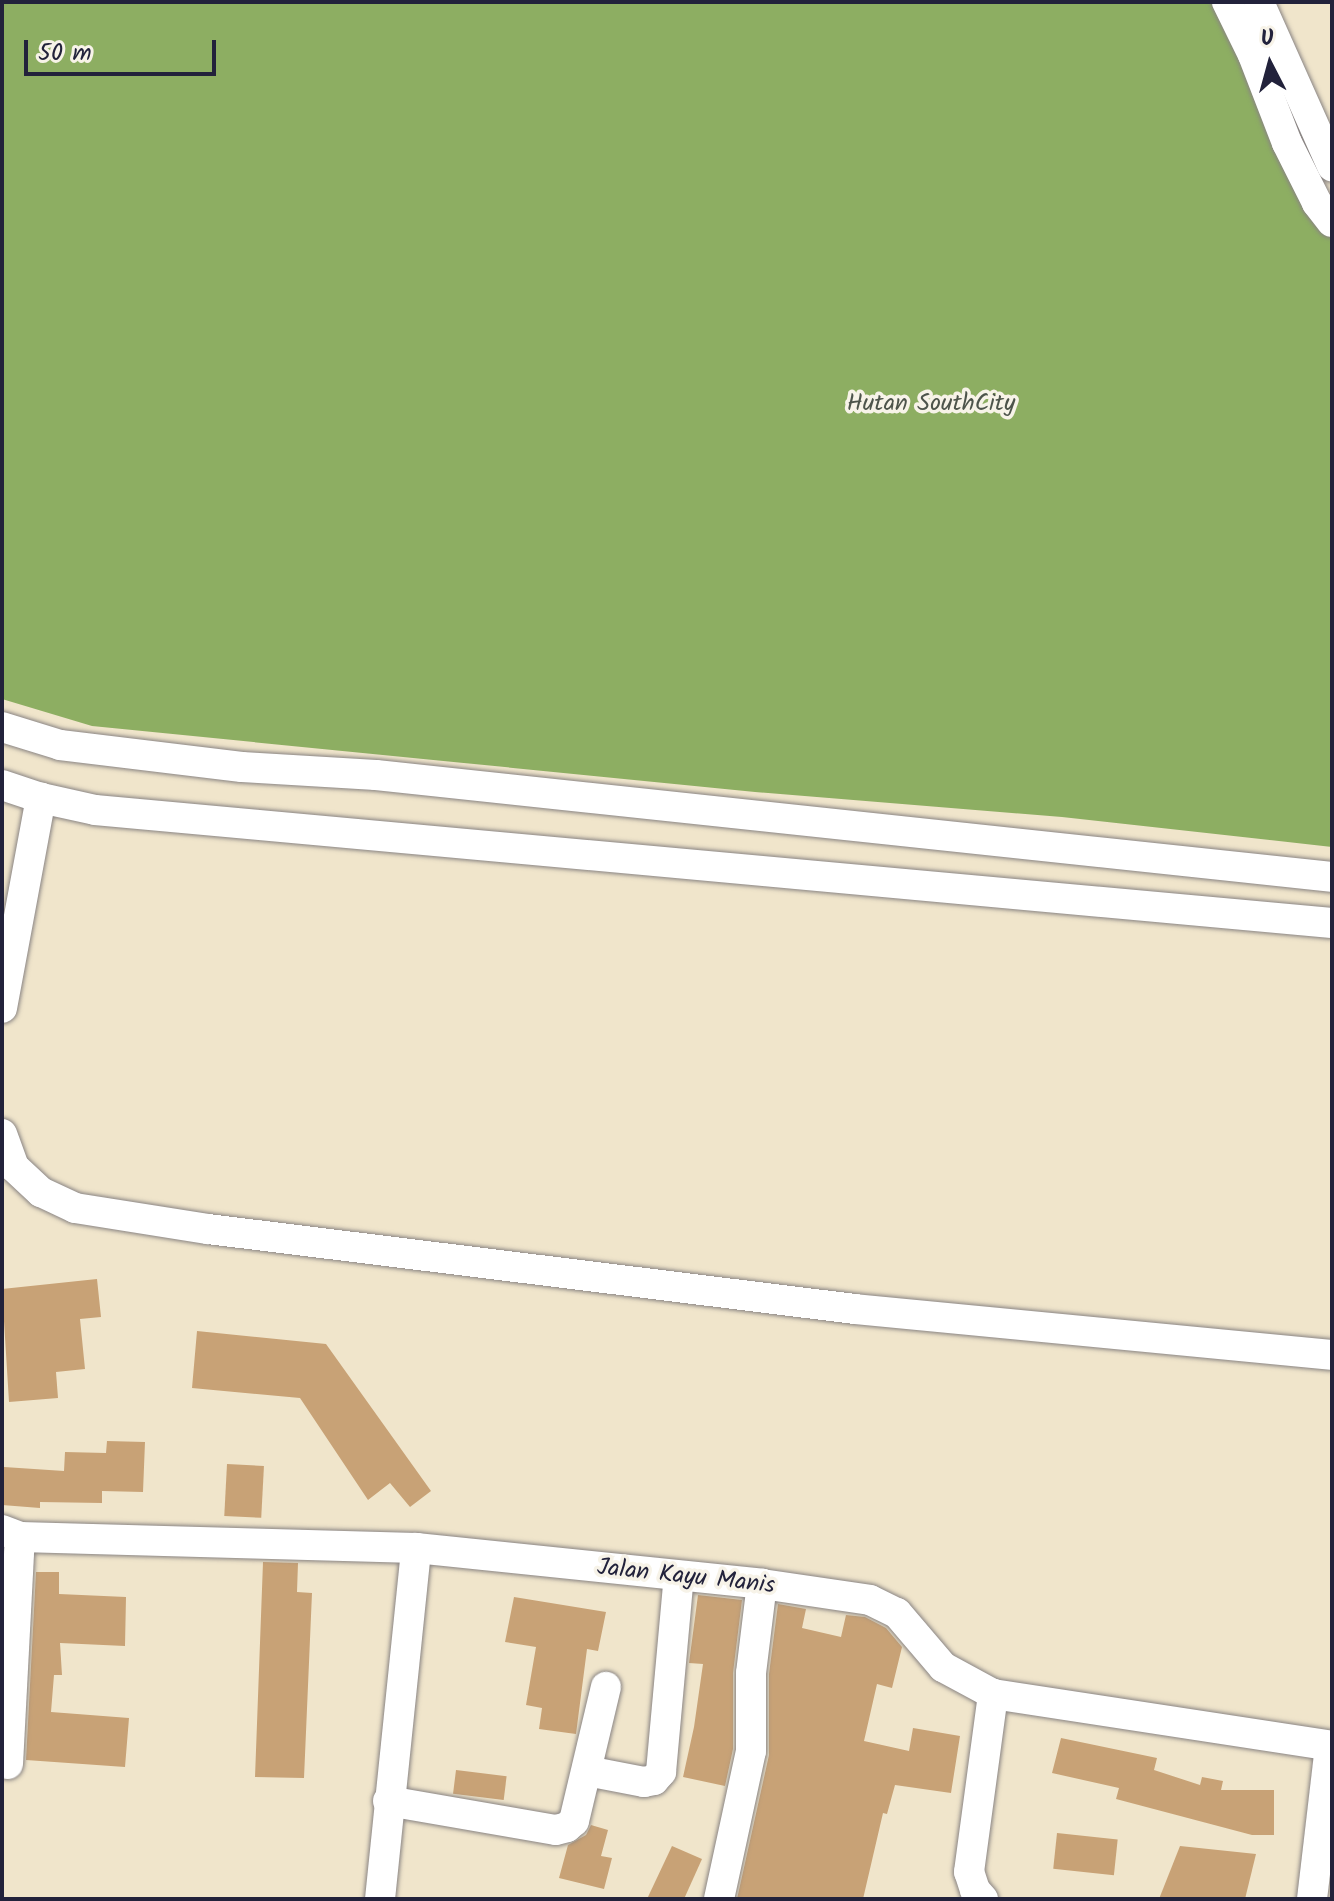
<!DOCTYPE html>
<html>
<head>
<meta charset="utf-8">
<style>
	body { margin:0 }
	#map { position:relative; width:1334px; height:1901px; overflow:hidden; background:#f0e5cb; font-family:Kalam,sans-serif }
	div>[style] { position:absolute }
	.forest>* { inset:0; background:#8dae62 }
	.building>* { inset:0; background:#c8a276; transform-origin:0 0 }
	.roads { filter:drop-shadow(0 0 2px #898483) drop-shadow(0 0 2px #898483) }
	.minor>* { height:30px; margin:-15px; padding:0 15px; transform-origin:15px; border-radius:15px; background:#fff }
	span { translate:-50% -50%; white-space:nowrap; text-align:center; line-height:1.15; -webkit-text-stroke:7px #f7f3e8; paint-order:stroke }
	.park-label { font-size:24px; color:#4d544b }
	.street-label { font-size:24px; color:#22223b }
	.frame { position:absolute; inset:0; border:4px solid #22223b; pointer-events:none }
	.north { position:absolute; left:1230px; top:24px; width:80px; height:80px; -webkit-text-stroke:6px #f7f3e8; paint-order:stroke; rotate:354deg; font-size:22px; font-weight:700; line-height:32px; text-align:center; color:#22223b }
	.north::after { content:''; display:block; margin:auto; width:28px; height:36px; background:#22223b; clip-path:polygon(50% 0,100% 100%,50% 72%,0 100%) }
	.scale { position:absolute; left:24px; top:40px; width:192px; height:36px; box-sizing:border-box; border:4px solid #22223b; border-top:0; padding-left:10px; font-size:24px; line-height:28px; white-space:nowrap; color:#22223b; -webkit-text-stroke:6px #f7f3e8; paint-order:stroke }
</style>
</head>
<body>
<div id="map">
	<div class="forest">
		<div style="clip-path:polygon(2px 2px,1227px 2px,1332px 222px,1332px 847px,1062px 817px,755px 792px,92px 726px,2px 699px)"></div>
	</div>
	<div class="building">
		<div style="clip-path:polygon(97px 1279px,101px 1317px,80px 1319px,85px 1369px,56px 1372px,58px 1398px,9px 1402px,2px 1289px)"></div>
		<div style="clip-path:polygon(197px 1331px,326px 1344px,431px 1491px,410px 1507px,390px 1483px,368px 1500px,300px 1398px,192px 1388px)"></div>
		<div style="clip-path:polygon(107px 1441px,145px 1442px,143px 1492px,102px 1491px,102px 1503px,40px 1502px,40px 1508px,2px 1505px,4px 1467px,64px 1471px,65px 1452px,106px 1453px)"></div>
		<div style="left:227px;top:1464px;width:37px;height:52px;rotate:3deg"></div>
		<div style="clip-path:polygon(263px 1562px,298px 1563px,297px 1592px,312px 1593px,304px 1778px,255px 1777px)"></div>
		<div style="clip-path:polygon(36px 1572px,59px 1572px,59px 1594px,126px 1597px,125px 1646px,60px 1643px,62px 1675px,54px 1675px,51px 1712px,129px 1718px,125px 1767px,26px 1760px)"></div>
		<div style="clip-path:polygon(698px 1595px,742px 1600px,733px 1673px,733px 1749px,725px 1786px,683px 1777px,694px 1727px,703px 1664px,689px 1663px)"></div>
		<div style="clip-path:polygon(514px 1597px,606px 1612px,598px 1651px,587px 1649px,576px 1734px,539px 1729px,542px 1708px,526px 1705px,536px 1647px,505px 1642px)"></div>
		<div style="clip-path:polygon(778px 1604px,806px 1609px,802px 1628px,841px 1637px,846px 1615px,865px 1617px,886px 1628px,902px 1647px,892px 1688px,877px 1684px,864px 1741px,909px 1751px,913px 1728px,960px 1736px,951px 1793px,895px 1785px,887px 1814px,883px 1813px,863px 1899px,737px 1899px,769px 1755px,769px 1674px)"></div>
		<div style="clip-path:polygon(1061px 1738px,1157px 1758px,1154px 1770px,1200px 1785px,1202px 1777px,1223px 1781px,1221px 1790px,1274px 1790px,1274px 1835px,1252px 1835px,1116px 1799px,1119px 1788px,1052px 1773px)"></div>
		<div style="left:456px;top:1770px;width:51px;height:24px;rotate:7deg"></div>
		<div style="clip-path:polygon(591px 1825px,608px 1830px,601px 1856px,612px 1858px,604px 1889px,559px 1878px,568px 1845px,586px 1835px)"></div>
		<div style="left:1057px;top:1833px;width:61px;height:36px;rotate:6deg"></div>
		<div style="clip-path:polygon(672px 1846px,702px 1859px,684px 1899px,647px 1899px)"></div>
		<div style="clip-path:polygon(1180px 1846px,1256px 1854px,1245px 1899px,1159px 1899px)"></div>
	</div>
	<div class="roads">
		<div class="minor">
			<div style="left:1227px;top:2px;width:59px;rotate:63.9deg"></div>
			<div style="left:1253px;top:55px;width:94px;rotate:68.9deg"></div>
			<div style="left:1287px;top:143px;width:67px;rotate:63.4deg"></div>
			<div style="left:1317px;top:203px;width:24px;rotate:52deg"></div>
			<div style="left:1259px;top:2px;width:180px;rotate:66deg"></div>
			<div style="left:2px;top:727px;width:61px;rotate:17.2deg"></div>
			<div style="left:60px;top:745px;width:183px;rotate:6.9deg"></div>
			<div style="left:242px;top:767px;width:134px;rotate:3.4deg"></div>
			<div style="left:376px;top:775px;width:961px;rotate:6.09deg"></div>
			<div style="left:2px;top:785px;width:41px;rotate:18.4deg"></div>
			<div style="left:41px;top:798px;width:55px;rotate:12.5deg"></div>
			<div style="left:95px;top:810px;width:1242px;rotate:5.22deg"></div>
			<div style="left:2px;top:1008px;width:214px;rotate:-79.5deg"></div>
			<div style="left:2px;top:1134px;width:35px;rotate:70deg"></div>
			<div style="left:14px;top:1167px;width:37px;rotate:43deg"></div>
			<div style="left:41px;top:1192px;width:38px;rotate:25deg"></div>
			<div style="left:75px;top:1208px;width:135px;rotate:9deg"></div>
			<div style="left:208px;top:1229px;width:652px;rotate:7.05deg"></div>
			<div style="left:855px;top:1309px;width:479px;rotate:5.5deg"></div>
			<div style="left:2px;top:1530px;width:19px;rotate:21deg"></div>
			<div style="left:20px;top:1537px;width:396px;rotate:1.6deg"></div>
			<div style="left:416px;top:1548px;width:348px;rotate:5.9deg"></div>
			<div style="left:762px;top:1584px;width:109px;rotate:8.4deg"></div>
			<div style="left:870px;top:1600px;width:30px;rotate:26deg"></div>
			<div style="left:897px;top:1613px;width:71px;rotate:49.6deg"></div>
			<div style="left:943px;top:1667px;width:57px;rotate:28.4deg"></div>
			<div style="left:993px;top:1694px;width:343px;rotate:8.7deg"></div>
			<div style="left:8px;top:1764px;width:227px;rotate:-87deg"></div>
			<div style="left:587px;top:1771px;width:58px;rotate:10.9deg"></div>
			<div style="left:644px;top:1782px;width:10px;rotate:-11deg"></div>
			<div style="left:654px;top:1780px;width:11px;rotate:-49deg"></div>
			<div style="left:661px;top:1772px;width:197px;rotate:-84.8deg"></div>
			<div style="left:388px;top:1801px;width:170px;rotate:9.8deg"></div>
			<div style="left:556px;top:1830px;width:11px;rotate:-15deg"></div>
			<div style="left:567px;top:1827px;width:9px;rotate:-41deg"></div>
			<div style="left:574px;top:1821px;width:138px;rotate:-76.6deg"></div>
			<div style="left:380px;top:1899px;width:353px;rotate:-84.1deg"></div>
			<div style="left:719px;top:1899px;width:151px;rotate:-77.8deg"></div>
			<div style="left:751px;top:1751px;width:78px;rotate:-90deg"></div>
			<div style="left:751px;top:1673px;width:90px;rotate:-83deg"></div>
			<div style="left:983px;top:1899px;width:12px;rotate:-132deg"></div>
			<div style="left:975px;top:1890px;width:19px;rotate:-108deg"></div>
			<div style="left:969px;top:1872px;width:180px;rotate:-82.3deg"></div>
			<div style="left:1312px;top:1899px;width:154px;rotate:-83.3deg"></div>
		</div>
	</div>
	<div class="park-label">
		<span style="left:931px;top:404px">Hutan SouthCity</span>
	</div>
	<div class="street-label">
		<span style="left:686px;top:1577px;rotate:6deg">Jalan Kayu Manis</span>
	</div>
	<div class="frame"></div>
	<div class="north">U</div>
	<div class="scale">50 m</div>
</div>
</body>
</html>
